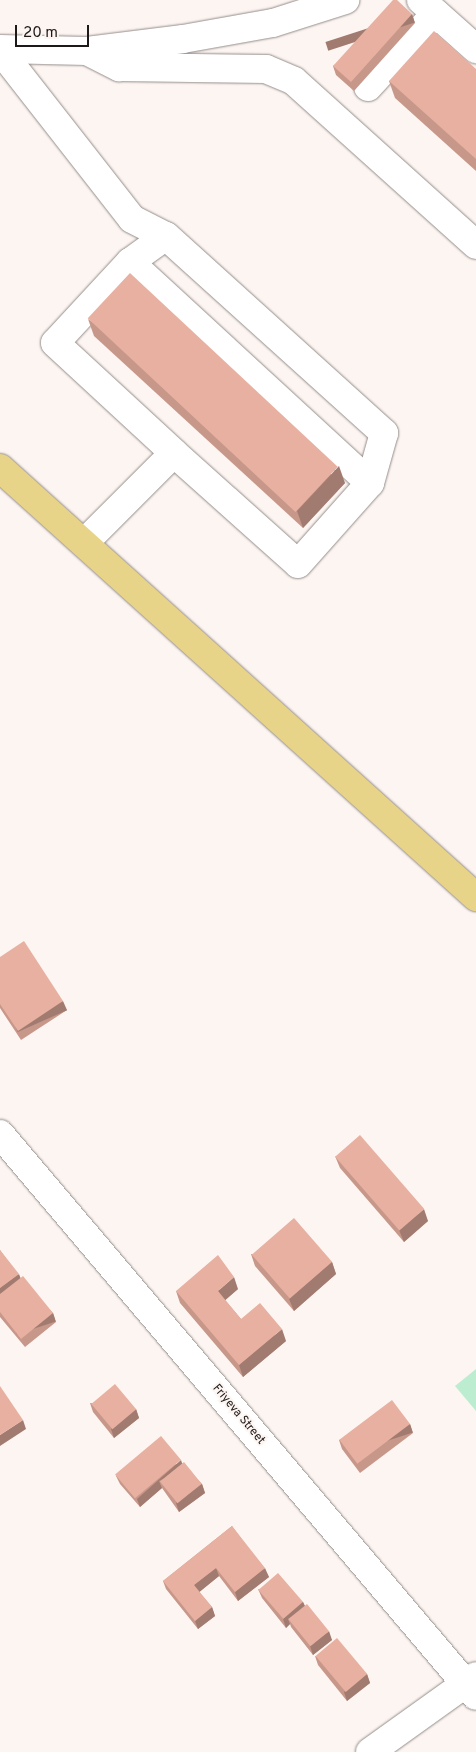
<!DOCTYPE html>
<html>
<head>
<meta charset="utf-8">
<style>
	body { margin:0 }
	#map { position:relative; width:476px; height:1752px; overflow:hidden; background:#fdf5f2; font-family:Overpass,sans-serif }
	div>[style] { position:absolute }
	.green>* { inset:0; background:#bcedd1 }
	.roads { filter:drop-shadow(0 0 1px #948d8a) drop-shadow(0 0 1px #948d8a) }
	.minor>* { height:28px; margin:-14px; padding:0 14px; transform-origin:14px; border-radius:14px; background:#fff }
	.major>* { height:28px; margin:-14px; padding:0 14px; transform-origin:14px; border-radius:14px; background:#e8d488 }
	.wall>* { inset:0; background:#c7978a }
	.shaded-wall>* { inset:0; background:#a27b70; transform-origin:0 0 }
	.building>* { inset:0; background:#e7b0a0; transform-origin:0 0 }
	span { translate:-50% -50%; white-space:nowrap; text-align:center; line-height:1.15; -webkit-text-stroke:4px #fdf5f2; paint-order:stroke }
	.street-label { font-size:12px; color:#1c1918 }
	.scale { position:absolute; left:15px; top:25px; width:74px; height:22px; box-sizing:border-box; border:2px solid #1c1918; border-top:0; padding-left:6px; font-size:15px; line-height:18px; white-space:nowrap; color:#1c1918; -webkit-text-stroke:4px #fdf5f2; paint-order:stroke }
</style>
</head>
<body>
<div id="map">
	<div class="green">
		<div style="clip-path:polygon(476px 1369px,476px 1411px,455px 1386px)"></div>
	</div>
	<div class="roads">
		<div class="minor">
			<div style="left:421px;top:0;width:74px;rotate:41.7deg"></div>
			<div style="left:0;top:49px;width:87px;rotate:1.3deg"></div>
			<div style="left:87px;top:51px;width:97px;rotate:-7.1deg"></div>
			<div style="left:183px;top:39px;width:91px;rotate:-10.1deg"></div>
			<div style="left:273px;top:23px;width:76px;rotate:-17.7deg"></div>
			<div style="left:0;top:50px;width:214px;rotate:52deg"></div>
			<div style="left:132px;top:219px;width:38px;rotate:27deg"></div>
			<div style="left:87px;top:51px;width:36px;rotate:27deg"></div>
			<div style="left:119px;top:67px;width:147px;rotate:0.8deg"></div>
			<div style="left:266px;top:69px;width:30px;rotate:23deg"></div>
			<div style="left:294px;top:81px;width:245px;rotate:42deg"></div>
			<div style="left:368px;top:87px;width:100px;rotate:-47.4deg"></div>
			<div style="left:130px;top:262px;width:44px;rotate:-35.8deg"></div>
			<div style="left:166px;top:236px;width:294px;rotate:42.1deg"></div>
			<div style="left:384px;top:433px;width:52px;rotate:105.6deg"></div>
			<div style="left:84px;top:543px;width:127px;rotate:-45deg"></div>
			<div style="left:174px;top:453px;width:166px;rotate:41.8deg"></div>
			<div style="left:298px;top:564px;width:108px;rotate:-48.4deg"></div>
			<div style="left:370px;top:483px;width:326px;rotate:-137.4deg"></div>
			<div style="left:130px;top:262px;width:110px;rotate:132.8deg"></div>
			<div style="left:55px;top:343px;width:162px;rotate:42.7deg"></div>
			<div style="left:0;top:1134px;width:736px;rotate:49.74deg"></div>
			<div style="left:370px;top:1752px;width:130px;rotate:-35.6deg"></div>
		</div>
		<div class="major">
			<div style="left:0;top:468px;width:641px;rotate:42.03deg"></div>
		</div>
	</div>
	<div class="wall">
		<div style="clip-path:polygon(412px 14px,415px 23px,354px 91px,336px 75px,333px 66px)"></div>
		<div style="clip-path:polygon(476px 69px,476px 171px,395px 98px,389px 81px)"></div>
		<div style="clip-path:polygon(88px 319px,345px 483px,303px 528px,94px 336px)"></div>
		<div style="clip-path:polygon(0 957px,67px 1010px,21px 1040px,0 1008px)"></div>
		<div style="clip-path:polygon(335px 1156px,428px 1221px,404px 1242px,340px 1168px)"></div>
		<div style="clip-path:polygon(0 1250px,20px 1278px,53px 1313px,56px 1322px,25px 1347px,0 1317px)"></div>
		<div style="clip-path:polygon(251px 1254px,332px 1262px,336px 1274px,294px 1311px,255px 1266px)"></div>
		<div style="clip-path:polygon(238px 1289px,225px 1300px,241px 1319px,286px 1341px,243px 1377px,180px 1303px,176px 1291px)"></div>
		<div style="clip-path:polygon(90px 1403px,136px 1409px,139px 1418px,114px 1438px,93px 1412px)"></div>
		<div style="clip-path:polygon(410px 1424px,413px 1433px,360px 1473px,342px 1449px,339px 1440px)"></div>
		<div style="clip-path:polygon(182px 1463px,202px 1484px,205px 1493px,179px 1512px,162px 1488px,140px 1507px,120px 1484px,116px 1476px)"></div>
		<div style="clip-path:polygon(232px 1526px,269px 1577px,238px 1601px,219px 1576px,199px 1592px,212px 1607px,215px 1616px,198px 1629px,166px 1589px,163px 1581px)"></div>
		<div style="clip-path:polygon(258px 1589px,303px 1602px,305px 1606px,332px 1640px,313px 1655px,291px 1627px,290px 1624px,286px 1628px,262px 1598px)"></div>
		<div style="clip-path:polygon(315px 1656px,367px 1674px,370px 1683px,347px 1701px,318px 1665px)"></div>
	</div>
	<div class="shaded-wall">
		<div style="left:412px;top:14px;width:9px;height:91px;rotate:72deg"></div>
		<div style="clip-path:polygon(339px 466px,345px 483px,303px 528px,297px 511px)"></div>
		<div style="left:63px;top:1001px;width:10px;height:54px;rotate:66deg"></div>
		<div style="clip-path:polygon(424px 1209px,428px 1221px,404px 1242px,399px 1230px)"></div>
		<div style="clip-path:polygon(332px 1262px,336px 1274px,294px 1311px,289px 1299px)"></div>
		<div style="clip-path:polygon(19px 1274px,22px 1282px,0 1299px,0 1288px)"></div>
		<div style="clip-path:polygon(234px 1277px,238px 1289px,222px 1303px,218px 1291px)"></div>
		<div style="left:53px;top:1313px;width:9px;height:41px;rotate:72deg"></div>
		<div style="clip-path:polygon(282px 1329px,286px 1341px,243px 1377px,239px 1365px)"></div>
		<div style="clip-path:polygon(136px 1409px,139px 1418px,114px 1438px,111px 1429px)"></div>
		<div style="clip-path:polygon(23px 1420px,26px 1429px,0 1446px,0 1435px)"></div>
		<div style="left:410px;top:1424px;width:9px;height:66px;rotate:72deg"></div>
		<div style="clip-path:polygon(181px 1460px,184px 1469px,159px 1481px,162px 1488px,140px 1507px,137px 1499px)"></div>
		<div style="clip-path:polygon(202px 1484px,205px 1493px,179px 1512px,176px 1503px)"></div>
		<div style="clip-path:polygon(216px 1568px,219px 1576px,197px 1594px,194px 1585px)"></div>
		<div style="clip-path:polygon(265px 1568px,269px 1577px,238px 1601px,235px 1592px)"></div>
		<div style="clip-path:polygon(303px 1602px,307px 1611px,288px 1619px,290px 1624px,286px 1628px,283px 1619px)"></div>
		<div style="clip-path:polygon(212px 1607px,215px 1616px,198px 1629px,195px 1621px)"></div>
		<div style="clip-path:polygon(329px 1631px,332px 1640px,313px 1655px,310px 1646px)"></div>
		<div style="clip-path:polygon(367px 1674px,370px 1683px,347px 1701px,344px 1692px)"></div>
	</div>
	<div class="building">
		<div style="clip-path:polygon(393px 0,397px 0,412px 14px,351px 82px,333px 66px)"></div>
		<div style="clip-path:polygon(434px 31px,476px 69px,476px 159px,389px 81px)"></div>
		<div style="left:130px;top:273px;width:284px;height:62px;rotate:43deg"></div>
		<div style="clip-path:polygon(24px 941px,63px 1001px,18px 1031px,0 1004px,0 957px)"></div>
		<div style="left:360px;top:1135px;width:98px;height:33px;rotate:49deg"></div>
		<div style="left:294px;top:1218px;width:58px;height:56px;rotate:49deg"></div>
		<div style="clip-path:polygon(0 1250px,19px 1274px,0 1288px)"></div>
		<div style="clip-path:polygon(218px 1255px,234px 1277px,218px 1291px,241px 1319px,260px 1303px,282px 1329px,239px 1365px,176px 1291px)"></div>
		<div style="clip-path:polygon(23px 1276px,53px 1313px,21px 1339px,0 1312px,0 1294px)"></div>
		<div style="left:115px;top:1384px;width:33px;height:31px;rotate:50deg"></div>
		<div style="clip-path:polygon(0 1386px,23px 1420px,0 1435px)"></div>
		<div style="left:392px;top:1400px;width:30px;height:66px;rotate:53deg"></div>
		<div style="left:161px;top:1436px;width:31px;height:60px;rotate:50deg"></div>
		<div style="left:184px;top:1462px;width:28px;height:31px;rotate:51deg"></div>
		<div style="clip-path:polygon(232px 1526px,265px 1568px,235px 1592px,216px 1568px,194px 1585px,212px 1607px,195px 1621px,163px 1581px)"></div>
		<div style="left:278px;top:1573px;width:38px;height:26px;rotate:49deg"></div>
		<div style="left:307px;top:1604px;width:35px;height:24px;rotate:51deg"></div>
		<div style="left:337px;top:1638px;width:47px;height:28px;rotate:50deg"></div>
	</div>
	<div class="street-label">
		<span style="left:238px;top:1415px;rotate:50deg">Friyeva Street</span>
	</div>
	<div class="scale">20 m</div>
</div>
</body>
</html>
